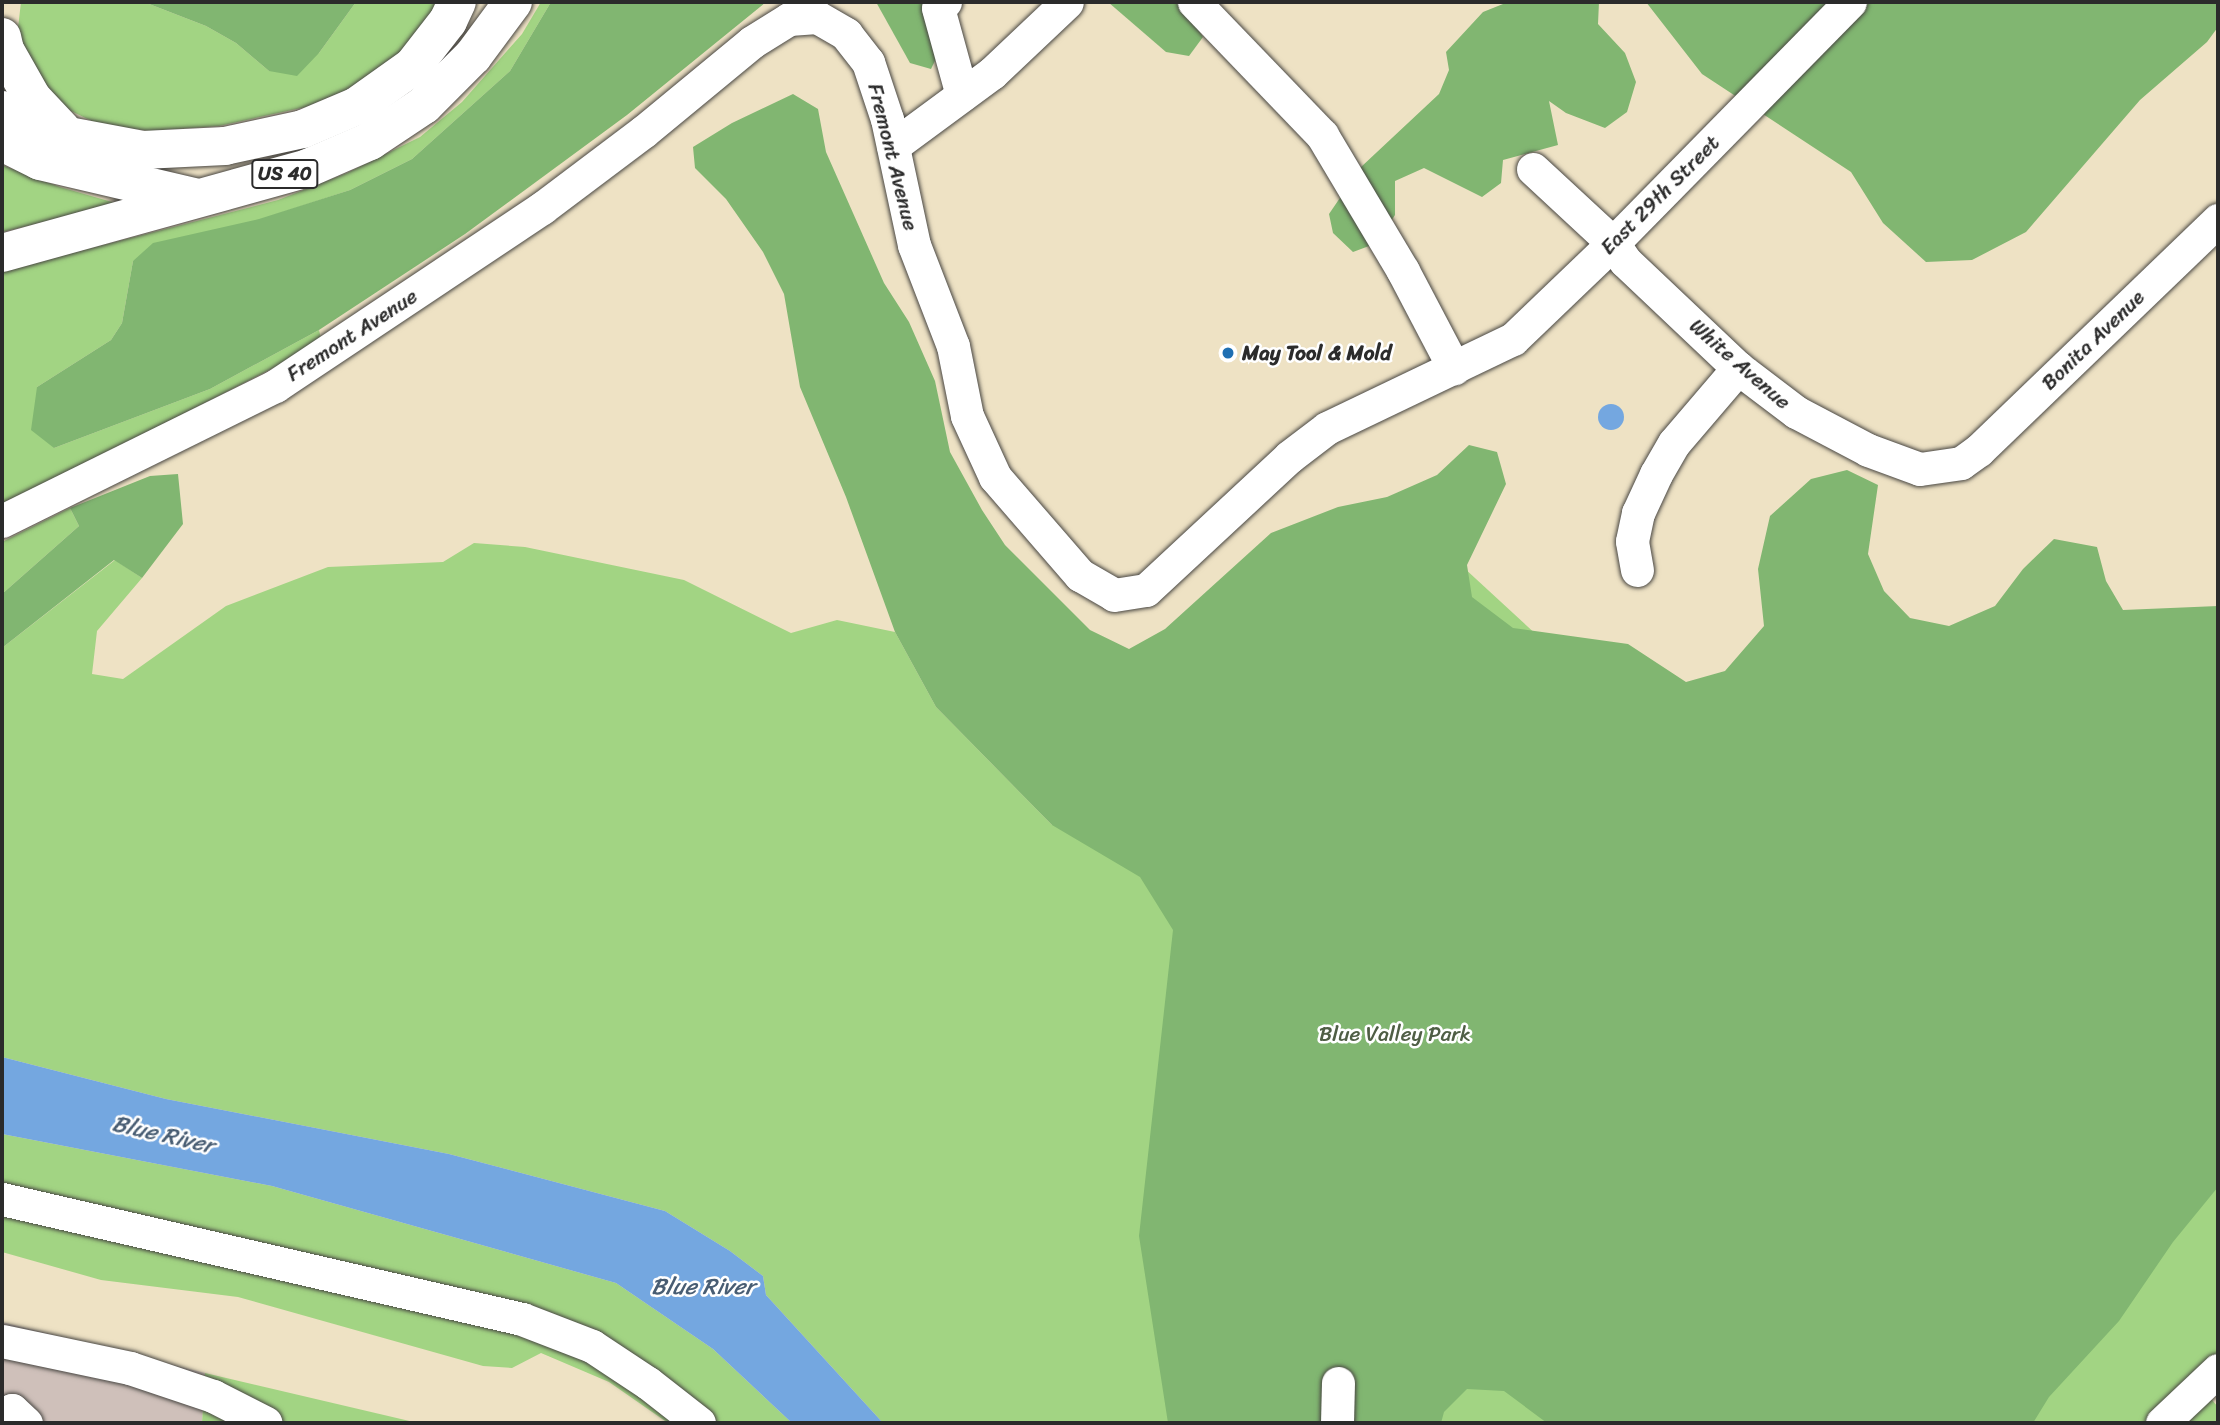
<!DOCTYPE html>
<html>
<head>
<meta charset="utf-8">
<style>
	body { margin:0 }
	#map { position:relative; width:2220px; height:1425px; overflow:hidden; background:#eee2c4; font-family:Sriracha,sans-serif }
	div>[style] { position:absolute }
	.industrial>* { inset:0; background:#cfc0ba }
	.green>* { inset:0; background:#a2d483 }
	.forest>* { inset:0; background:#81b671 }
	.water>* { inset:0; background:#74a7e0 }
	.round { border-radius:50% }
	.roads { filter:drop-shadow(0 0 2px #484642) drop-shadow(0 0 2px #484642) }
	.minor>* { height:33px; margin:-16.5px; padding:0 16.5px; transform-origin:16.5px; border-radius:16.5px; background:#fff }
	.highway>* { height:38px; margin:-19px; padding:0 19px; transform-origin:19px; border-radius:19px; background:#fff }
	.dots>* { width:19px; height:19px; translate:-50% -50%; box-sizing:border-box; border:4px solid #fff; border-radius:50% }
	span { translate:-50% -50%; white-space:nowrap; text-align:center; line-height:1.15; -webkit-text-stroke:5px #fff; paint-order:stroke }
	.shield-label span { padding:2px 5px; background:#fff; border:2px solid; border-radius:5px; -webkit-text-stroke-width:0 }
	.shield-label { font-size:19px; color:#2b2b2b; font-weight:700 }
	.street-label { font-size:21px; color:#2b2b2b }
	.poi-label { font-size:21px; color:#2b2b2b; font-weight:700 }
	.left { translate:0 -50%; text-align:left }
	.park-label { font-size:21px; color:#4f5e45 }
	.water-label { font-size:23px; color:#485d73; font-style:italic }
	.frame { position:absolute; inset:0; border:4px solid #2b2b2b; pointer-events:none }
</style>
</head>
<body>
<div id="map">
	<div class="industrial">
		<div style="clip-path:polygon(2px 1322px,205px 1373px,202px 1423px,2px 1423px)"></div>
	</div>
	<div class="green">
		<div style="clip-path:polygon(21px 2px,144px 2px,206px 26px,236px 43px,269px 71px,319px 53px,356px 2px,437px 2px,421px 31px,393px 61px,359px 85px,306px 107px,219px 126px,150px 131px,100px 125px,71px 111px,48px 93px,32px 71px,18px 28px)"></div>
		<div style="clip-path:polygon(541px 2px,551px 2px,510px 71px,412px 159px,350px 190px,133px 261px,122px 323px,111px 340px,37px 387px,54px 448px,210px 389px,319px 330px,322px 343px,2px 507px,2px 271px,278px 200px,347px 173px,420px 137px,462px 102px,522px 34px)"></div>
		<div style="clip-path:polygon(2px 165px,60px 187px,119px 204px,2px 232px)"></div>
		<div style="clip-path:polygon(1387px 497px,1641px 731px,2218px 677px,2218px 1370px,2201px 1387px,2218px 1407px,2218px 1423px,883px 1423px,766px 1295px,763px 1276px,730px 1251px,665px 1211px,449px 1154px,166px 1099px,2px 1057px,2px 648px,115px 560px,142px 578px,97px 631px,92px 674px,123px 679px,226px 606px,328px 567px,443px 562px,474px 543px,525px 547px,684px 580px,791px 633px,837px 620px,895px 632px,936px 707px,1052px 825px)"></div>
		<div style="clip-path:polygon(70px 508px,79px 526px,2px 594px,2px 542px)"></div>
		<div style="clip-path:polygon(2px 1134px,272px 1186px,616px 1283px,713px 1349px,792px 1423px,668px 1423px,609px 1382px,541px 1353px,512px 1368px,483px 1366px,238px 1297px,101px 1280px,2px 1252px)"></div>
		<div style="clip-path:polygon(205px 1373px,418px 1423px,202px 1423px)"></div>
	</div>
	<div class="forest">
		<div style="clip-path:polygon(144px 2px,356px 2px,319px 53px,297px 76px,269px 71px,236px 43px,206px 26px)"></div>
		<div style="clip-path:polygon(551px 2px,766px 2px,627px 115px,465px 234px,319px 330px,210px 389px,54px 448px,31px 430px,37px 387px,111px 340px,122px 323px,133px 261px,153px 243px,259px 219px,350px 190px,412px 159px,510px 71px)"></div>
		<div style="clip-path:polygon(876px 2px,953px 2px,947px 36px,931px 69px,910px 63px)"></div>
		<div style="clip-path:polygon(1108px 2px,1180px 2px,1203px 37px,1189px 56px,1166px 52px)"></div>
		<div style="clip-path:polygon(1508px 2px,1599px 2px,1598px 24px,1625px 53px,1636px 82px,1627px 112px,1605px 128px,1566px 113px,1549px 101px,1558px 145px,1503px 160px,1501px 183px,1482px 197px,1424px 168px,1395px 181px,1395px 215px,1377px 243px,1353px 252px,1333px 233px,1329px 214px,1361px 167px,1439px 94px,1449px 70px,1446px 52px,1483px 12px)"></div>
		<div style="clip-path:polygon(1646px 2px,2218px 2px,2218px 27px,2207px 42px,2140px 100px,2026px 232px,1972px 260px,1926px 262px,1883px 223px,1851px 172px,1702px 74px)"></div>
		<div style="clip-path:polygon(793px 94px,818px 109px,826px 152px,884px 283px,909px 322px,935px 381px,950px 452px,982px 510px,1005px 545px,1090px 630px,1129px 649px,1165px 629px,1271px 533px,1338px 507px,1387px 497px,1437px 475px,1469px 445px,1497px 452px,1506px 484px,1467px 565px,1472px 597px,1513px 628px,1628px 644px,1686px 682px,1725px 671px,1764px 626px,1758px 569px,1770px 516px,1811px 479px,1847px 470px,1878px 485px,1868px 554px,1884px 591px,1910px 618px,1949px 626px,1995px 606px,2023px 569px,2054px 539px,2097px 547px,2106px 581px,2123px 610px,2218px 606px,2218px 1187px,2173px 1242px,2119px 1321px,2049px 1397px,2033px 1423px,1547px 1423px,1504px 1391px,1467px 1389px,1444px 1412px,1441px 1423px,1168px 1423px,1139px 1236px,1173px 930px,1140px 877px,1052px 825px,936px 707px,895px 632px,846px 497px,800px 387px,784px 294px,763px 252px,726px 199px,695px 168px,693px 147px,732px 123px)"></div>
		<div style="clip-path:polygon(178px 474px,183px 524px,142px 578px,114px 560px,2px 648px,2px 594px,79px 526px,70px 508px,150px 476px)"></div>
	</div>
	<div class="water">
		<div class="round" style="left:1598px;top:404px;width:26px;height:26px"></div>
		<div style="clip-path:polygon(2px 1057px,166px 1099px,449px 1154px,665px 1211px,730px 1251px,763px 1276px,766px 1295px,883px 1423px,792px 1423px,713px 1349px,616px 1283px,272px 1186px,2px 1134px)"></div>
	</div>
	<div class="roads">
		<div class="minor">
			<div style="left:945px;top:2px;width:9px;rotate:139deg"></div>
			<div style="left:938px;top:8px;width:90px;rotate:74.6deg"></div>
			<div style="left:1194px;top:2px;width:185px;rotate:46.1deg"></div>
			<div style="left:1322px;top:135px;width:158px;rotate:59.2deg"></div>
			<div style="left:1403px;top:271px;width:110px;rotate:62.3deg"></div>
			<div style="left:893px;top:146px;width:123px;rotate:-36.4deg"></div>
			<div style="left:992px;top:73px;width:103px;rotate:-43.4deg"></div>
			<div style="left:1533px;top:169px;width:109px;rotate:42.8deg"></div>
			<div style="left:1613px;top:243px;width:22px;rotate:56deg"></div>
			<div style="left:1625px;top:261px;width:156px;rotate:43.4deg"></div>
			<div style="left:1738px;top:368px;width:73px;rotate:37.2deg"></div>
			<div style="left:1796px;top:412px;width:81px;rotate:27.8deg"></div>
			<div style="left:1868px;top:450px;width:55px;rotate:20.1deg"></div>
			<div style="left:1920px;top:469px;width:41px;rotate:-8.3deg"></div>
			<div style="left:1961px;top:463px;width:22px;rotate:-36deg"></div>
			<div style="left:1979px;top:450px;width:332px;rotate:-43.9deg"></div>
			<div style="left:2px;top:521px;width:305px;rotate:-26.3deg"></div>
			<div style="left:275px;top:386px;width:321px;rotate:-33.7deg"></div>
			<div style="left:542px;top:208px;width:126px;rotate:-37deg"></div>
			<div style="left:643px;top:132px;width:141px;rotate:-39.5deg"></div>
			<div style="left:752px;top:42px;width:44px;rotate:-31.9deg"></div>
			<div style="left:789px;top:19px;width:28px;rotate:-4deg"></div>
			<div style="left:817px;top:17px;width:34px;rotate:30deg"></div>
			<div style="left:846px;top:34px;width:36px;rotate:52deg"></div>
			<div style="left:868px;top:62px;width:60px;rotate:71.6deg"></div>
			<div style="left:887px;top:119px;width:129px;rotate:77.9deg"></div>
			<div style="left:914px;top:245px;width:108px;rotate:68.9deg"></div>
			<div style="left:953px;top:346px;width:71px;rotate:78.7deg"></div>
			<div style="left:967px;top:416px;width:67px;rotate:65.3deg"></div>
			<div style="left:995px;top:477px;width:130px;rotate:49.1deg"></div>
			<div style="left:1080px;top:575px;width:39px;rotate:30deg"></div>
			<div style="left:1114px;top:595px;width:32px;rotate:-9deg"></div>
			<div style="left:1146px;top:590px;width:195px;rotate:-42.9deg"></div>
			<div style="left:1289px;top:457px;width:48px;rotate:-37.3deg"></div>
			<div style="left:1327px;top:428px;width:206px;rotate:-25.6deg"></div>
			<div style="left:1513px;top:339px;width:139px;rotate:-43.8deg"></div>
			<div style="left:1613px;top:243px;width:338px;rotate:-45.5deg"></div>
			<div style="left:1637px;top:570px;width:29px;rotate:-100deg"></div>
			<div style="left:1632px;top:541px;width:29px;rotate:-78deg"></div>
			<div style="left:1638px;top:513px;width:43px;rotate:-65.2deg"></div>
			<div style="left:1656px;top:474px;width:36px;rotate:-60deg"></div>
			<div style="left:1674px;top:443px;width:99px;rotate:-49.5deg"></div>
			<div style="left:2px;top:1199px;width:534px;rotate:12.99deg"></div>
			<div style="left:522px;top:1319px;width:75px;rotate:21.1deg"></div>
			<div style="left:592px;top:1346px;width:67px;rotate:33.5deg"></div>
			<div style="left:648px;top:1383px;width:65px;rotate:38.1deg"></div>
			<div style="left:2px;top:1341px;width:131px;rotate:11.9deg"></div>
			<div style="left:130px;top:1368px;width:88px;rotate:18.6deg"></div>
			<div style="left:213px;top:1396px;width:59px;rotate:27deg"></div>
			<div style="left:2px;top:1415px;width:11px;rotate:-27deg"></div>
			<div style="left:12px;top:1410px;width:19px;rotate:43deg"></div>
			<div style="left:1337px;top:1423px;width:40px;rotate:-88.6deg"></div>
			<div style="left:2162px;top:1423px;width:77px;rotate:-43.4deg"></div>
		</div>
		<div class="highway">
			<div style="left:2px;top:37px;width:13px;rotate:77deg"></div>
			<div style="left:5px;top:50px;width:55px;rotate:60.6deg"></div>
			<div style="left:32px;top:98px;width:44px;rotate:46.8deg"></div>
			<div style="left:2px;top:110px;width:71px;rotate:21.5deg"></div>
			<div style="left:68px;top:136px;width:76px;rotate:10.6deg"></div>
			<div style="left:143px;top:150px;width:82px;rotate:-2.8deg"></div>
			<div style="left:225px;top:146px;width:80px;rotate:-12.3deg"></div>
			<div style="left:303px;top:129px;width:59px;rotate:-23.1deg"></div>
			<div style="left:357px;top:106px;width:69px;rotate:-35.5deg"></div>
			<div style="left:413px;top:66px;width:57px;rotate:-52.1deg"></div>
			<div style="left:448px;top:21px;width:21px;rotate:-65deg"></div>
			<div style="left:2px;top:142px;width:42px;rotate:26.6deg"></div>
			<div style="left:40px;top:161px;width:158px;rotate:13.2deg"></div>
			<div style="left:2px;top:253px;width:318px;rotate:-15.5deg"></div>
			<div style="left:308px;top:168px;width:68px;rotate:-23.5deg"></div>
			<div style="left:370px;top:141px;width:65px;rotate:-33.7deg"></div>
			<div style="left:424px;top:105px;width:69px;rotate:-45deg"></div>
			<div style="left:473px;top:56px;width:67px;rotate:-53.5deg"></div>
		</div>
	</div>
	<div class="dots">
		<div style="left:1228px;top:353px;background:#1f6fb2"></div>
	</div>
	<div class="shield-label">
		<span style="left:285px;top:174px">US 40</span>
	</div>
	<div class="street-label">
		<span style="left:893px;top:157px;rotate:76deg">Fremont Avenue</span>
		<span style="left:1660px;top:195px;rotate:-45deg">East 29th Street</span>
		<span style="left:352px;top:335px;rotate:-33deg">Fremont Avenue</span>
		<span style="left:2093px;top:340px;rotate:-44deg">Bonita Avenue</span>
		<span style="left:1740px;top:364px;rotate:41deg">White Avenue</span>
	</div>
	<div class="poi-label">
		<span class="left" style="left:1242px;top:353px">May Tool &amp; Mold</span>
	</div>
	<div class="park-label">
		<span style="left:1395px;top:1034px">Blue Valley Park</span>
	</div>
	<div class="water-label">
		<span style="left:163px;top:1135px;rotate:13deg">Blue River</span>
		<span style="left:703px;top:1287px">Blue River</span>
	</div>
	<div class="frame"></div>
</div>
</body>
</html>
